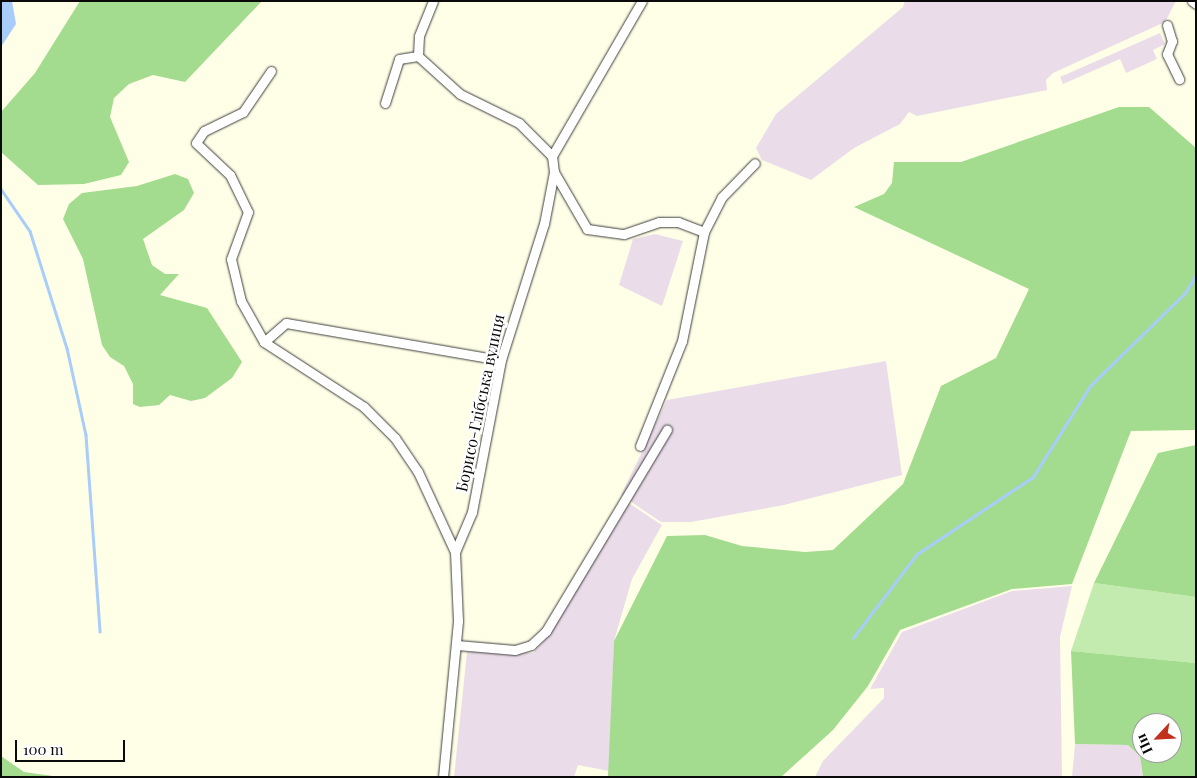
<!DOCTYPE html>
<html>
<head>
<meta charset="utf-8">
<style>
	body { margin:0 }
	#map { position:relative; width:1197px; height:778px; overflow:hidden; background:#ffffe7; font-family:"Playfair Display",serif }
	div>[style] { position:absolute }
	.industrial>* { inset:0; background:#eadde9 }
	.green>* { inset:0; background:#c3ebaf }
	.forest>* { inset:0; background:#a3dc8e }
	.water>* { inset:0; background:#a8cdfa }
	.stream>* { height:2.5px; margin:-1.25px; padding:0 1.25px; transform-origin:1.25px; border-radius:1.25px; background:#a8cdfa }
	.roads { filter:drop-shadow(0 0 1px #3d3d3d) drop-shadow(0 0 1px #3d3d3d) }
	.minor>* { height:9px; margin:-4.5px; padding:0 4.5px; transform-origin:4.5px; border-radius:4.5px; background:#fff }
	span { translate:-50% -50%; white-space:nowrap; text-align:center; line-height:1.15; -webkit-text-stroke:5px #fff; paint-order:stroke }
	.street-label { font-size:16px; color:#0a0a0a }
	.frame { position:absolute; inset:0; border:2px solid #0a0a0a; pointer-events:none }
	.north { position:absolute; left:1132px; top:713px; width:50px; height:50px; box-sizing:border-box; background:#fff; border:1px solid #9d9d9d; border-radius:50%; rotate:245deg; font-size:14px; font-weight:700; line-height:20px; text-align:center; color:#0a0a0a }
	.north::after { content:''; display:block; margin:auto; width:18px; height:22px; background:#c1311b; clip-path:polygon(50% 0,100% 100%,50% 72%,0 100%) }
	.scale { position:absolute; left:15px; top:740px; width:110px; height:22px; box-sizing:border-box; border:2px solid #0a0a0a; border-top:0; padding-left:6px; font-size:15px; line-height:18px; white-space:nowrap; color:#0a0a0a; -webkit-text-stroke:4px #fff; paint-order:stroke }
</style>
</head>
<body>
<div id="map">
	<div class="industrial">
		<div style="clip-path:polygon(905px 1px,1176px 1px,1165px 22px,1053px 73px,1046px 80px,1047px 90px,917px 116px,909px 112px,900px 124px,854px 148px,811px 180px,762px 160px,756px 148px,776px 114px,903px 7px)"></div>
		<div style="clip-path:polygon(1160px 33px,1165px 44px,1153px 50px,1157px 59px,1126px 73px,1120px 59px,1063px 84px,1060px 77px)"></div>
		<div style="clip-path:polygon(655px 234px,683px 241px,662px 306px,619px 285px,633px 239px)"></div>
		<div style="clip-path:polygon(886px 361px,902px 475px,784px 505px,691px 522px,661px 522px,621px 495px,667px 400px)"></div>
		<div style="clip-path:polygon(627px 502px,662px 525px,632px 579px,614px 641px,609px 771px,578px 765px,574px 777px,454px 777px,467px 652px,533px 653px,549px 635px)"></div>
		<div style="clip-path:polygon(1072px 586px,1060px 637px,1062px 777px,815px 777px,823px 761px,884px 698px,884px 688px,870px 689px,902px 632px,1012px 591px)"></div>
		<div style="clip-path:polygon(1075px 744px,1128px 745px,1140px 756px,1143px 777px,1072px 777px)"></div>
	</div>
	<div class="green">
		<div style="clip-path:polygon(1094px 583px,1196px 597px,1196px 663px,1071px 651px)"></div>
	</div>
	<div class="forest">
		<div style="clip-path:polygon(80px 1px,262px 1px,185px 82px,153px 75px,129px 84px,114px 98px,110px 117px,129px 162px,121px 175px,84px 184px,38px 185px,1px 152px,1px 112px,35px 73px)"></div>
		<div style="clip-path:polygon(1119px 107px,1149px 107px,1196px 148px,1196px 430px,1131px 431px,1072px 584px,1012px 589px,900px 630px,868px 686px,833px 730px,781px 777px,608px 777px,614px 641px,667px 536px,705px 535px,742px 546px,805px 552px,833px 550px,903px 484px,941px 386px,996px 358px,1029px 289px,854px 207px,884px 194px,892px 183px,894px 162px,961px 162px)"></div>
		<div style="clip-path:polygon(175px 174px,188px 179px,194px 193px,184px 210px,143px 239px,152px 265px,165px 274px,179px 274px,160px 295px,207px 308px,242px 362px,232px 378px,205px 398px,191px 401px,170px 395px,159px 405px,140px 407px,133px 404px,133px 384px,124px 366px,110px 357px,102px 345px,83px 259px,63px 219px,69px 204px,82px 193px,137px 186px)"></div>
		<div style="clip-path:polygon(1196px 445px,1196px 597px,1094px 583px,1158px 453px)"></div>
		<div style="clip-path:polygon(evenodd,1071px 651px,1196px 663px,1196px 777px,1143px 777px,1140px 756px,1128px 745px,1075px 744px,1071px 651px,1142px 723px,1172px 723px,1172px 753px,1142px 753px,1142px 723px)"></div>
		<div style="clip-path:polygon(1px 756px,24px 772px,60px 777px,1px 777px)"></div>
	</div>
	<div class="water">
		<div style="clip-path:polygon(1px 1px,12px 1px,16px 24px,1px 47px)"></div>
	</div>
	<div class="stream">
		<div style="left:1px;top:189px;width:51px;rotate:55.4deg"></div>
		<div style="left:30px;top:231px;width:123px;rotate:72.5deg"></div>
		<div style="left:67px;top:348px;width:89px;rotate:77.7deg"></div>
		<div style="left:86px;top:435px;width:197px;rotate:85.9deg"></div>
		<div style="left:853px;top:638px;width:106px;rotate:-52.7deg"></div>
		<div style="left:917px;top:554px;width:139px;rotate:-33.6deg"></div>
		<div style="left:1033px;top:477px;width:107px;rotate:-57.9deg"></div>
		<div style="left:1090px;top:386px;width:133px;rotate:-44.4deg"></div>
		<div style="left:1185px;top:293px;width:21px;rotate:-59deg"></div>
	</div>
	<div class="roads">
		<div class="minor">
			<div style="left:433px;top:1px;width:38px;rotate:112deg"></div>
			<div style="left:419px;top:36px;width:20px;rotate:93deg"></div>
			<div style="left:418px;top:56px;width:57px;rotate:42.1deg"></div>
			<div style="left:460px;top:94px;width:66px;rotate:26.2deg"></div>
			<div style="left:519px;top:123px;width:47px;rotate:45deg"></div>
			<div style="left:1192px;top:1px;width:5px;rotate:37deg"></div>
			<div style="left:1167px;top:25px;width:17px;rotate:73deg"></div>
			<div style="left:1172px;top:41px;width:14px;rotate:111deg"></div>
			<div style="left:1167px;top:54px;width:28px;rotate:64deg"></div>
			<div style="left:271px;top:71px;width:50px;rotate:124.3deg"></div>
			<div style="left:243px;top:112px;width:43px;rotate:154deg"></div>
			<div style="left:204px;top:131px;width:14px;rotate:124deg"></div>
			<div style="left:196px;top:143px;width:47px;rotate:43.3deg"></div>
			<div style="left:230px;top:175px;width:41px;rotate:64.1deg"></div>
			<div style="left:248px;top:212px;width:50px;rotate:109.9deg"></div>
			<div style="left:231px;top:259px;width:43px;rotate:76.6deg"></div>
			<div style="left:241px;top:301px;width:47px;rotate:60.7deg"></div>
			<div style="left:264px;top:342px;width:119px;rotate:33deg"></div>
			<div style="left:364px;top:407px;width:44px;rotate:45deg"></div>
			<div style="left:395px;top:438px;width:41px;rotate:55.9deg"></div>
			<div style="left:418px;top:472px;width:88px;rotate:65.2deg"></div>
			<div style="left:385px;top:103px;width:46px;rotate:-72.3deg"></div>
			<div style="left:399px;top:59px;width:19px;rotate:-9deg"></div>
			<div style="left:554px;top:172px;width:66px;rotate:59.9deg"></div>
			<div style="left:587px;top:229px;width:37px;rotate:8deg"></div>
			<div style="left:624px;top:234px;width:37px;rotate:-19deg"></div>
			<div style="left:659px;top:222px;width:19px"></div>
			<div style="left:678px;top:222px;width:28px;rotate:21deg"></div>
			<div style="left:704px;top:232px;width:111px;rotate:101.4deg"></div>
			<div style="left:682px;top:341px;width:113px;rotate:111.8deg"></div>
			<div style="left:704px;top:232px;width:39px;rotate:-63deg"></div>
			<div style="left:722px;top:197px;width:47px;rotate:-45.9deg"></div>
			<div style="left:264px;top:342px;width:29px;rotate:-41deg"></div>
			<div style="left:286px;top:323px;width:218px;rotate:9.8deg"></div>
			<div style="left:457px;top:645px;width:58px;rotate:4.9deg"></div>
			<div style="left:515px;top:650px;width:17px;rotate:-17deg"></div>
			<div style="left:531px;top:645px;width:21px;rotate:-43deg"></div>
			<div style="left:546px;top:631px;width:235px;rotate:-59deg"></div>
			<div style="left:443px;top:777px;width:157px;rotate:-84.5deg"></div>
			<div style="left:458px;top:621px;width:69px;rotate:-92.5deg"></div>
			<div style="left:455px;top:552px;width:43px;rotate:-67deg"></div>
			<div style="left:472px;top:512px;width:155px;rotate:-79.2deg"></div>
			<div style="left:501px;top:360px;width:143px;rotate:-72.5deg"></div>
			<div style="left:544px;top:224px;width:53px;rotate:-79.1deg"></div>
			<div style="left:554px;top:172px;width:16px;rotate:-97deg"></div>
			<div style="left:552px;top:156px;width:179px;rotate:-59.9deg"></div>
		</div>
	</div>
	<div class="street-label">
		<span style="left:480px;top:403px;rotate:-78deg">Борисо-Глібська вулиця</span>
	</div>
	<div class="frame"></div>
	<div class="north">Пн</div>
	<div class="scale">100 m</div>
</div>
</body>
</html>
